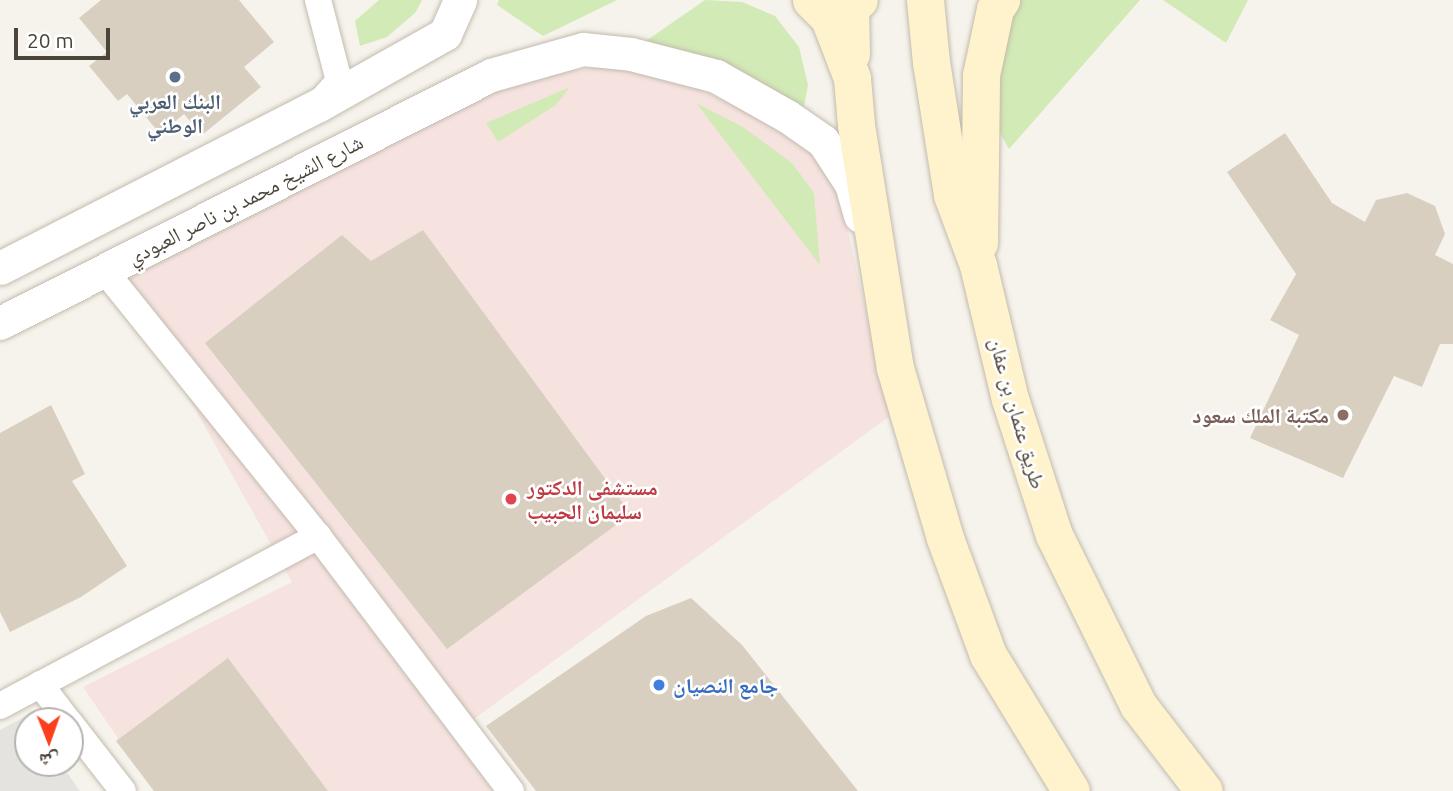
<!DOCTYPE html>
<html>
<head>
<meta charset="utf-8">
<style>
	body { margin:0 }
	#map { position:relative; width:1453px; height:791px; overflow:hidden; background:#f6f3ec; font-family:Ubuntu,"Noto Naskh Arabic",sans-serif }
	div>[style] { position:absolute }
	.medical>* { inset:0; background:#f6e3e0 }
	.green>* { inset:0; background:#d2eab5 }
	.parking>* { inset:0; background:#e5e3e0 }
	.building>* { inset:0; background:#d8cfc1 }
	.roads { filter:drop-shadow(0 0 2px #c2bbae) drop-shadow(0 0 2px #c2bbae) }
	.minor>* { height:26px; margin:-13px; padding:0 13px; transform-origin:13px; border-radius:13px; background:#fff }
	.tertiary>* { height:33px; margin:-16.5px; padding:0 16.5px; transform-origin:16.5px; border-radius:16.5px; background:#fff }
	.secondary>* { height:37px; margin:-18.5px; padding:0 18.5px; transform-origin:18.5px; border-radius:18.5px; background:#fff3cd }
	.dots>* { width:19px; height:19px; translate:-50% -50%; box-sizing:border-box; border:4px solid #fff; border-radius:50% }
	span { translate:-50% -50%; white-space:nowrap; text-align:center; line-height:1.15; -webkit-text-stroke:5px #fff; paint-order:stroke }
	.service-label { font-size:21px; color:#4e5e75; font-weight:700 }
	.street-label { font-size:21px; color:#4b4439 }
	.education-label { font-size:21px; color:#785e54; font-weight:700 }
	.right { translate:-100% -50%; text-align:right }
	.health-label { font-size:21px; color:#be3a42; font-weight:700 }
	.left { translate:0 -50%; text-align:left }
	.shop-label { font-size:21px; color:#366cbe; font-weight:700 }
	.north { position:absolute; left:14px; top:707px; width:70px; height:70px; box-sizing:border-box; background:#fff; border:2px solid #b7b4b0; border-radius:50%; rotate:179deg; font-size:19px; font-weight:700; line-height:28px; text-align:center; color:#4b4439 }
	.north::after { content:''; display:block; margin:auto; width:24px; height:32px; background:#fc3f1d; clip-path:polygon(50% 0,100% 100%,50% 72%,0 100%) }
	.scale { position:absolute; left:14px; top:28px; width:96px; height:32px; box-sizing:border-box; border:4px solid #4b4439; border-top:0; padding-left:9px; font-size:21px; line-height:24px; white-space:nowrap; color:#4b4439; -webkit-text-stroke:5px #fff; paint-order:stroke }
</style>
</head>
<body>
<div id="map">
	<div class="medical">
		<div style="clip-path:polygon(608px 65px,676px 78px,769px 122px,813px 153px,841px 201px,890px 416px,452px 735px,493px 791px,154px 791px,83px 687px,292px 582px,120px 275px,517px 81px)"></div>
	</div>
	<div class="green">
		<div style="clip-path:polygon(379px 0,422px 0,415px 13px,387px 37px,360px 46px,355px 21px)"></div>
		<div style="clip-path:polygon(499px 0,617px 0,543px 36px,497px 5px)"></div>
		<div style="clip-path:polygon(705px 0,742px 2px,775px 16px,799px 47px,808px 85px,804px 107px,713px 58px,643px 43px)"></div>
		<div style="clip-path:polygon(1019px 0,1140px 0,1009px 149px,993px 121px,1004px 21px)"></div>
		<div style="clip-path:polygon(1163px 0,1248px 0,1226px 43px)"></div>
		<div style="clip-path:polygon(570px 87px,556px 105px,498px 142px,486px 123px)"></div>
		<div style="clip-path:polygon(696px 103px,743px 127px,792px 163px,814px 193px,820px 265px)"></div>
	</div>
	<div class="parking">
		<div style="clip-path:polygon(26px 716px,29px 721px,28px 763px,60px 763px,80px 791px,0 791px,0 730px)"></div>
	</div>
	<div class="building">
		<div style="clip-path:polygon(101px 0,239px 0,274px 42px,244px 67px,261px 87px,202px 135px,184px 114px,160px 134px,127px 94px,118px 101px,89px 66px,107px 52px,79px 18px)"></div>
		<div style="clip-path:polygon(1285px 133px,1332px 203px,1365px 222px,1376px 200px,1407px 193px,1435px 206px,1445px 234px,1435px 255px,1453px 264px,1453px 344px,1440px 344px,1422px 387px,1394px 376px,1343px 478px,1250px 438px,1299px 335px,1270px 320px,1296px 274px,1227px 172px)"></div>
		<div style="clip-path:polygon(423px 230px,631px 514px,447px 649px,205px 343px,342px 235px,371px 261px)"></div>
		<div style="clip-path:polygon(51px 405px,85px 474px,72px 481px,127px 566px,81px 597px,10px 632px,0 612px,0 433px)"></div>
		<div style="clip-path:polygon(691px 598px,742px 645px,858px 791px,536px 791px,486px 726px,646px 616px)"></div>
		<div style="clip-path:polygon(228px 658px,328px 791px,154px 791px,116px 741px)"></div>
	</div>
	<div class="roads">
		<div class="minor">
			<div style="left:318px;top:0;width:84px;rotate:75.5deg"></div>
			<div style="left:339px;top:81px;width:30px;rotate:132deg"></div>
			<div style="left:104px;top:270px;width:341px;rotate:51.2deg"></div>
			<div style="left:318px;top:536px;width:320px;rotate:52.9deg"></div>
			<div style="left:40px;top:684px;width:46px;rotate:52.9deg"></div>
			<div style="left:0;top:706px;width:361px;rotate:-28.1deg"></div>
			<div style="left:70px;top:723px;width:86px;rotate:52.1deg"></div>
		</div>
		<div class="tertiary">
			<div style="left:0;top:268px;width:356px;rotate:-27.1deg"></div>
			<div style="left:317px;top:106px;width:147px;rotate:-29.4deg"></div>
			<div style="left:445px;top:34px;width:37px;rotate:-66deg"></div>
			<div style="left:0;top:323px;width:550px;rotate:-26.8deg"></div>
			<div style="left:491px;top:75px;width:96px;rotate:-15.8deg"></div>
			<div style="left:583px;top:49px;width:48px;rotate:5.9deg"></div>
			<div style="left:631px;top:54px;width:88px;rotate:14.5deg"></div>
			<div style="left:716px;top:76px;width:81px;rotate:29.4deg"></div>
			<div style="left:787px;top:116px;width:44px;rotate:34.8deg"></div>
			<div style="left:823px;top:141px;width:51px;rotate:56.9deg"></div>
			<div style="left:851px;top:184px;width:33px;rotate:74deg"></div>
		</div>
		<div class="secondary">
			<div style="left:811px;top:0;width:25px;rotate:45deg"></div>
			<div style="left:829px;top:18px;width:64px;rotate:69deg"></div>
			<div style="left:852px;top:78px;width:47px;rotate:85.1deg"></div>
			<div style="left:856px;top:125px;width:246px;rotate:80.9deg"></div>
			<div style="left:895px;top:368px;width:177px;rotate:73.6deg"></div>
			<div style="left:945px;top:538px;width:125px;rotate:69.8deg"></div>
			<div style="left:988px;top:655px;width:159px;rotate:58.6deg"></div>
			<div style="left:925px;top:0;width:62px;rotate:84.5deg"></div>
			<div style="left:931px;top:62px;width:135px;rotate:81deg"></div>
			<div style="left:952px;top:195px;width:75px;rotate:69.6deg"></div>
			<div style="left:978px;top:265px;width:138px;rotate:76.6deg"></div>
			<div style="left:1010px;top:399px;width:143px;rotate:72.1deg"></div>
			<div style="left:1054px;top:535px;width:190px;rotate:63.7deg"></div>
			<div style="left:1138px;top:705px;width:108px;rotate:52.5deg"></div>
			<div style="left:851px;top:54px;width:47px;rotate:-91.2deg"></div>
			<div style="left:850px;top:7px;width:11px;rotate:-38deg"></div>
			<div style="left:979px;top:243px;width:168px;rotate:-89.3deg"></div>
			<div style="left:981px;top:75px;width:67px;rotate:-78deg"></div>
			<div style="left:995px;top:9px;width:11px;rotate:-56deg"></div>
		</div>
	</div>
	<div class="dots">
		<div style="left:175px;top:77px;background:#5c6f8a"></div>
		<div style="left:1343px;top:415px;background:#8d6e63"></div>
		<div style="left:511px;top:499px;background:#e0444e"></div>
		<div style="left:659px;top:685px;background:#3f7fe0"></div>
	</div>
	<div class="service-label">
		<span style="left:175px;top:113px">البنك العربي<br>الوطني</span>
	</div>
	<div class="street-label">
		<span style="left:245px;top:199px;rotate:-27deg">شارع الشيخ محمد بن ناصر العبودي</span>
		<span style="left:1018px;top:413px;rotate:74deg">طريق عثمان بن عفان</span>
	</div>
	<div class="education-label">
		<span class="right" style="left:1329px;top:415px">مكتبة الملك سعود</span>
	</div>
	<div class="health-label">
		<span class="left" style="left:527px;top:499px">مستشفى الدكتور<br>سليمان الحبيب</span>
	</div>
	<div class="shop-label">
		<span class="left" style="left:673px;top:685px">جامع النصيان</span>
	</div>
	<div class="north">ش</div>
	<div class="scale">20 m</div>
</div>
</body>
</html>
